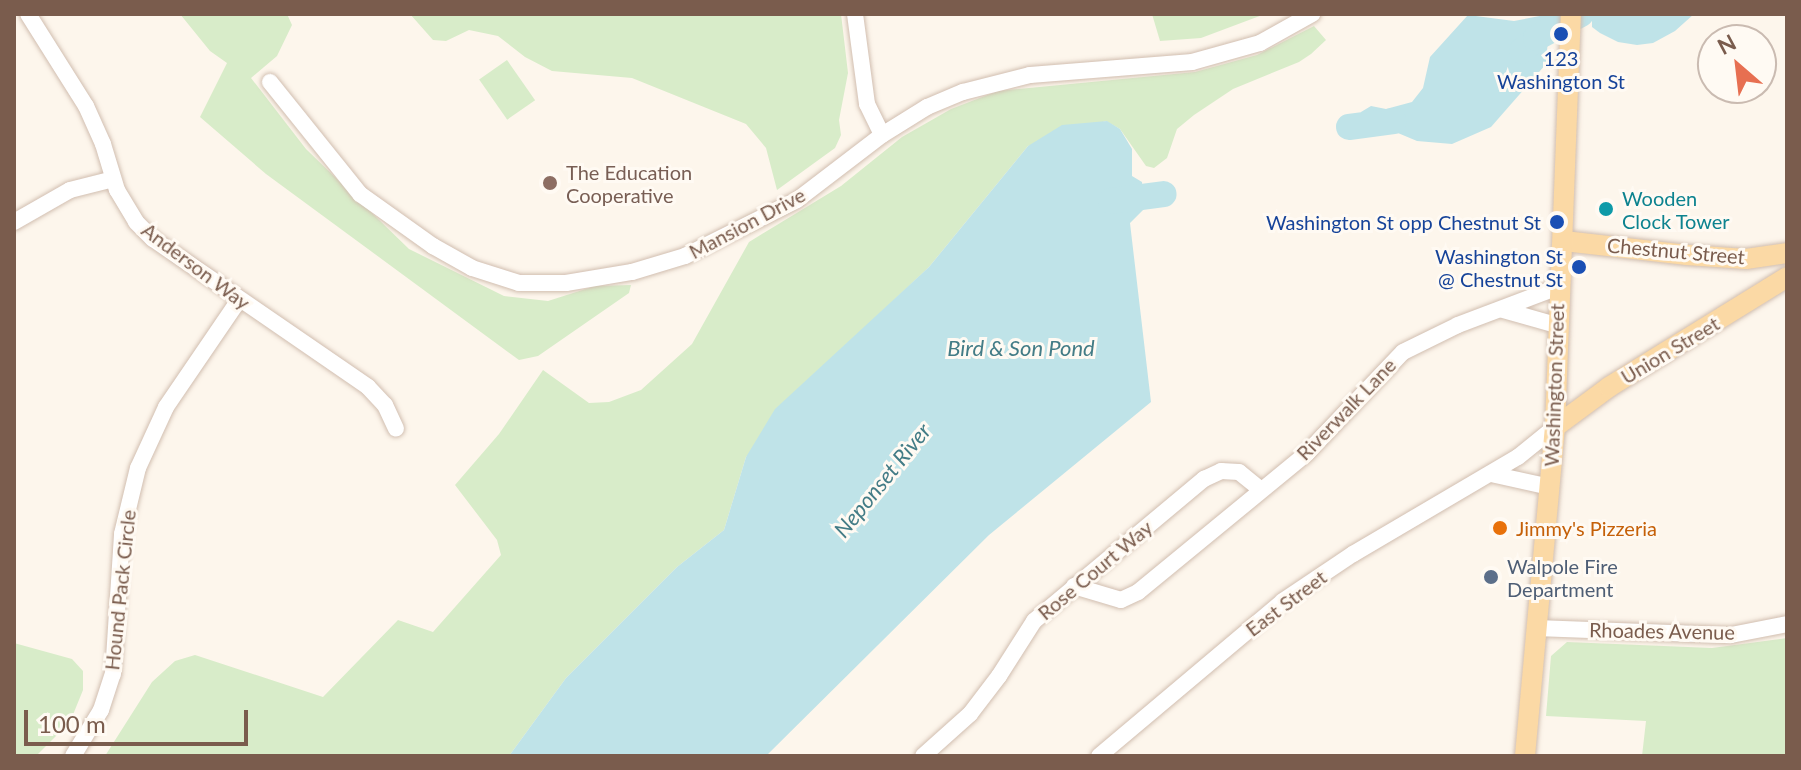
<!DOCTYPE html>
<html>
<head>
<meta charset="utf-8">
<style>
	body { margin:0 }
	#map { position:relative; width:1801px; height:770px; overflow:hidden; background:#fdf6ec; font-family:Lato,sans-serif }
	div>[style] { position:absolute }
	.green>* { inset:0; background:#d8ecc9; transform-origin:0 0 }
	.water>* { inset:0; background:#bfe3e8 }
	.river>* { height:26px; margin:-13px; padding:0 13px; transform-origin:13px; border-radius:13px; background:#bfe3e8 }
	.roads { filter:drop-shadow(0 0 2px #d1beb0) drop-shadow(0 0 2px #d1beb0) }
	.minor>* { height:16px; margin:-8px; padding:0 8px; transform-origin:8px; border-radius:8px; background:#fff }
	.major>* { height:20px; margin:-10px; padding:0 10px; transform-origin:10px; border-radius:10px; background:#fbd9a5 }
	.dots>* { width:22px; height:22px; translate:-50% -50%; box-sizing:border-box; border:4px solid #fffaf3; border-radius:50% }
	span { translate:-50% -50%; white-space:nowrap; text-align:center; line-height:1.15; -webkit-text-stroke:6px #fffaf3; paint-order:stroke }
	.transit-label { font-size:20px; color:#164399 }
	.right { translate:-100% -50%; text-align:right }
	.education-label { font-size:20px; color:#785e54 }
	.left { translate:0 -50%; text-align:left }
	.culture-label { font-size:20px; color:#0d838f }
	.street-label { font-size:20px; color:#7a5c4d }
	.food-label { font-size:20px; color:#c56008 }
	.service-label { font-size:20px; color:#4e5e75 }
	.water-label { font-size:22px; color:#437c86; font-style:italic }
	.frame { position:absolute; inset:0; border:16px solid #7a5c4d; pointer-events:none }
	.north { position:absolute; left:1697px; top:24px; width:80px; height:80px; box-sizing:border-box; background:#fffaf3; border:2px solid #cabbb1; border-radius:50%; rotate:332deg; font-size:22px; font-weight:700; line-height:32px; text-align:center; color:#7a5c4d }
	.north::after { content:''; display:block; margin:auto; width:28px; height:36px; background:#e76f51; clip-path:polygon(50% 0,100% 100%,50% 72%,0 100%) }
	.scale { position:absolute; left:24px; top:710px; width:224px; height:36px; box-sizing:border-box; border:4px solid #7a5c4d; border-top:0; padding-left:10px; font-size:24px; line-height:28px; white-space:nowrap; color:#7a5c4d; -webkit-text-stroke:6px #fffaf3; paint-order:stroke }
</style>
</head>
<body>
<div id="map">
	<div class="green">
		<div style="clip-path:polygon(180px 14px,287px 14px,292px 25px,277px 56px,251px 78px,306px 149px,409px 249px,504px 296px,548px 301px,595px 286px,631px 285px,629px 293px,538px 356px,519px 360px,266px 174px,200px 117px,227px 63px,210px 51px)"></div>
		<div style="clip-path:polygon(410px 14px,841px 14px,848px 73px,839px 120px,841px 135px,835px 148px,777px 190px,766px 148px,746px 124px,632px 78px,552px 71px,525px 57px,498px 36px,469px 30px,446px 41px,433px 40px)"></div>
		<div style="clip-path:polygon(1152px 14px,1265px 14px,1201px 38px,1160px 41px)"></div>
		<div style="clip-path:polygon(1314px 26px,1326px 40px,1311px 54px,1299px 62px,1233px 89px,1194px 115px,1177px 129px,1167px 158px,1154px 168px,1146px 166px,1120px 129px,1106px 121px,1028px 146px,929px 267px,859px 333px,746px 457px,724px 530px,677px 567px,566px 678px,509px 756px,105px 756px,152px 682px,175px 661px,195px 655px,323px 697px,398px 620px,433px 632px,501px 555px,497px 540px,455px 485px,499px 434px,543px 370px,589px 403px,609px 402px,641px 390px,692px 344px,749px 242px,841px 186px,902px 137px,951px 109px,998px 91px,1195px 72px,1257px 55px)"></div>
		<div style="left:507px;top:60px;width:49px;height:34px;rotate:55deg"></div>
		<div style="clip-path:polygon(1787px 638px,1787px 756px,1642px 756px,1646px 721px,1546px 716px,1551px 656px,1567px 642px,1712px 648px)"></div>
		<div style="clip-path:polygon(14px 643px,72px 659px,83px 671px,83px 690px,70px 722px,36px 756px,14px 756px)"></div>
	</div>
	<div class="water">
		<div style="clip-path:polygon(1550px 14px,1546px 64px,1491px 127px,1452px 144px,1417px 141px,1386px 128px,1360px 138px,1361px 112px,1371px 106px,1386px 109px,1412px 102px,1423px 88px,1430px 57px,1468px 15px,1514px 21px)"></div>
		<div style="clip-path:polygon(1592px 14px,1694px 14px,1675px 31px,1653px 43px,1637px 45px,1618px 42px,1600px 33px,1592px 27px)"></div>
		<div style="clip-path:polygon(1107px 121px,1120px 129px,1132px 149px,1132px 176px,1142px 182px,1144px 209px,1130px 223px,1151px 402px,989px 535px,766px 756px,509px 756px,566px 678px,677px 567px,724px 530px,746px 457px,775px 409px,929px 267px,1028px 146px,1062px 125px)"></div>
	</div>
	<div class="river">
		<div style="left:1522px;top:51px;width:19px;rotate:-43deg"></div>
		<div style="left:1536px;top:38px;width:51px;rotate:-28.1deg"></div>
		<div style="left:1349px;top:127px;width:45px;rotate:-7.6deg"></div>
		<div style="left:1111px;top:201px;width:53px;rotate:-7.5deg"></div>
	</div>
	<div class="roads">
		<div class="minor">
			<div style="left:28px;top:14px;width:109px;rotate:57.8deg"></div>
			<div style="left:86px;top:106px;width:42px;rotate:65.9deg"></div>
			<div style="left:103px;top:144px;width:48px;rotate:73.1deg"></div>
			<div style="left:117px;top:190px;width:37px;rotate:59deg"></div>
			<div style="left:136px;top:222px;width:24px;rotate:45deg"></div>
			<div style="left:153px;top:239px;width:261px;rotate:34.5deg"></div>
			<div style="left:368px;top:387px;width:25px;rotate:47deg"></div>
			<div style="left:385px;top:405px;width:26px;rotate:65deg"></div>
			<div style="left:855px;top:14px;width:91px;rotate:82.4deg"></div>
			<div style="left:867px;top:104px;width:34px;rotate:64deg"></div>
			<div style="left:270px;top:82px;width:144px;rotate:51.2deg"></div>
			<div style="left:360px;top:194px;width:90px;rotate:35.5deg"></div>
			<div style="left:433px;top:246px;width:45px;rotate:29.4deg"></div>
			<div style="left:472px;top:268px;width:49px;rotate:17.7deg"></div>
			<div style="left:519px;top:283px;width:47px"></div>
			<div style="left:566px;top:283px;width:67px;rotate:-9.5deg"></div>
			<div style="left:632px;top:272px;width:55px;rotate:-16.8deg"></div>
			<div style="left:685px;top:256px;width:125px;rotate:-26.6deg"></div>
			<div style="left:797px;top:200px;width:107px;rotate:-37.4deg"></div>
			<div style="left:882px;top:135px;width:53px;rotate:-31.9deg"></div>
			<div style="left:927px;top:107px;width:39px;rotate:-23deg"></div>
			<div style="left:963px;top:92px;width:69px;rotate:-14.2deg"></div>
			<div style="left:1030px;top:75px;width:163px;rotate:-4.6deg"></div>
			<div style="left:1192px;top:62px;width:71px;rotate:-15.6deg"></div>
			<div style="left:1260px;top:43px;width:60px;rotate:-29.1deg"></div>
			<div style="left:14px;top:222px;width:64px;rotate:-29.7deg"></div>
			<div style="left:70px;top:190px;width:44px;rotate:-14.3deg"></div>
			<div style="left:1503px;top:310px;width:55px;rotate:15.8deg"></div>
			<div style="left:1491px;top:474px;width:60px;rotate:12.4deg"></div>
			<div style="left:1074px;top:586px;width:49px;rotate:16.6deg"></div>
			<div style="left:1121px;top:600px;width:19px;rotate:-25deg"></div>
			<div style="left:1138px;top:592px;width:219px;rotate:-39.4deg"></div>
			<div style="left:1307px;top:453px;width:139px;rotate:-46.5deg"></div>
			<div style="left:1403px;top:352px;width:61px;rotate:-26.1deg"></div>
			<div style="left:1458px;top:325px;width:107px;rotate:-20.8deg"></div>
			<div style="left:1536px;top:628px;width:195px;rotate:2.1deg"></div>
			<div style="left:1731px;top:635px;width:57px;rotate:-11.1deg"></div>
			<div style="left:73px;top:756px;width:54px;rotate:-58.7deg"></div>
			<div style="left:101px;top:710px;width:38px;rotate:-72deg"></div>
			<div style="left:113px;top:674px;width:140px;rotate:-86.3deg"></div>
			<div style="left:122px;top:534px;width:68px;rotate:-76.4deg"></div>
			<div style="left:138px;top:468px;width:67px;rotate:-65.3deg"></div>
			<div style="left:166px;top:407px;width:130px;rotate:-55.7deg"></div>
			<div style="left:923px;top:756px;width:63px;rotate:-41.8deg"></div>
			<div style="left:970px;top:714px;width:48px;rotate:-52.7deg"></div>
			<div style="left:999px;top:676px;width:65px;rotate:-57.5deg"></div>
			<div style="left:1034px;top:621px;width:222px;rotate:-39.9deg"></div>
			<div style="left:1204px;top:479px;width:19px;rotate:-25deg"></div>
			<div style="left:1221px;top:471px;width:18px;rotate:3deg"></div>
			<div style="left:1239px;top:472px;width:28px;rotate:39deg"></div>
			<div style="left:1099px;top:756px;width:241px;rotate:-40.1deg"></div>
			<div style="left:1283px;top:601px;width:84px;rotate:-33.9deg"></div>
			<div style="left:1353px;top:554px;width:191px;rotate:-30.5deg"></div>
			<div style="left:1518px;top:457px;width:48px;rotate:-39deg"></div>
		</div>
		<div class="major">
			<div style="left:1564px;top:241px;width:124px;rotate:6.5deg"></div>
			<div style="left:1687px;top:255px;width:59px;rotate:3.9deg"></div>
			<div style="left:1746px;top:259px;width:41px;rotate:-8.3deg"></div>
			<div style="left:1555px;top:427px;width:67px;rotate:-36.5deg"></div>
			<div style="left:1609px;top:387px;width:209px;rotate:-31.7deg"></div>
			<div style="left:1525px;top:756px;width:330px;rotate:-84.8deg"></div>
			<div style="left:1555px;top:427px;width:413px;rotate:-87.8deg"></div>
		</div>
	</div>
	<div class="dots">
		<div style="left:1561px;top:34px;background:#1a4fb4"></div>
		<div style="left:550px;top:183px;background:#8d6e63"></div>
		<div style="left:1606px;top:209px;background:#0f9aa8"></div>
		<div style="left:1557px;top:222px;background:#1a4fb4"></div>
		<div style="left:1579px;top:267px;background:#1a4fb4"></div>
		<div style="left:1500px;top:528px;background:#e8710a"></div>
		<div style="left:1491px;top:577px;background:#5c6f8a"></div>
	</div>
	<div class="transit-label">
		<span style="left:1561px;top:70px">123<br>Washington St</span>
		<span class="right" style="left:1541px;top:222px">Washington St opp Chestnut St</span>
		<span class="right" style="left:1563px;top:268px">Washington St<br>@ Chestnut St</span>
	</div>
	<div class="education-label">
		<span class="left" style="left:566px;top:184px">The Education<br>Cooperative</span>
	</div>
	<div class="culture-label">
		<span class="left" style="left:1622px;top:210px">Wooden<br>Clock Tower</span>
	</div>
	<div class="street-label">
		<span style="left:747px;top:223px;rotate:-28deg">Mansion Drive</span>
		<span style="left:1676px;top:251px;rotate:5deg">Chestnut Street</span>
		<span style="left:196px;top:266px;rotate:37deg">Anderson Way</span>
		<span style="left:1670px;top:350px;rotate:-31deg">Union Street</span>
		<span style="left:1554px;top:385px;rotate:-88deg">Washington Street</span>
		<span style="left:1346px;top:409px;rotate:-46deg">Riverwalk Lane</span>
		<span style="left:1095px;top:570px;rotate:-40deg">Rose Court Way</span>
		<span style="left:120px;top:590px;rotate:-84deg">Hound Pack Circle</span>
		<span style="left:1286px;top:603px;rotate:-37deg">East Street</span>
		<span style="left:1662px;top:631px;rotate:1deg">Rhoades Avenue</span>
	</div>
	<div class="food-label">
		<span class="left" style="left:1516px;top:528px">Jimmy's Pizzeria</span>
	</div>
	<div class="service-label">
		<span class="left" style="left:1507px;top:578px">Walpole Fire<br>Department</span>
	</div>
	<div class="water-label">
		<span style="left:1021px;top:348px">Bird &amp; Son Pond</span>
		<span style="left:882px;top:480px;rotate:-51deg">Neponset River</span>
	</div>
	<div class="frame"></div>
	<div class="north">N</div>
	<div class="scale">100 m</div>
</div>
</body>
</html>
